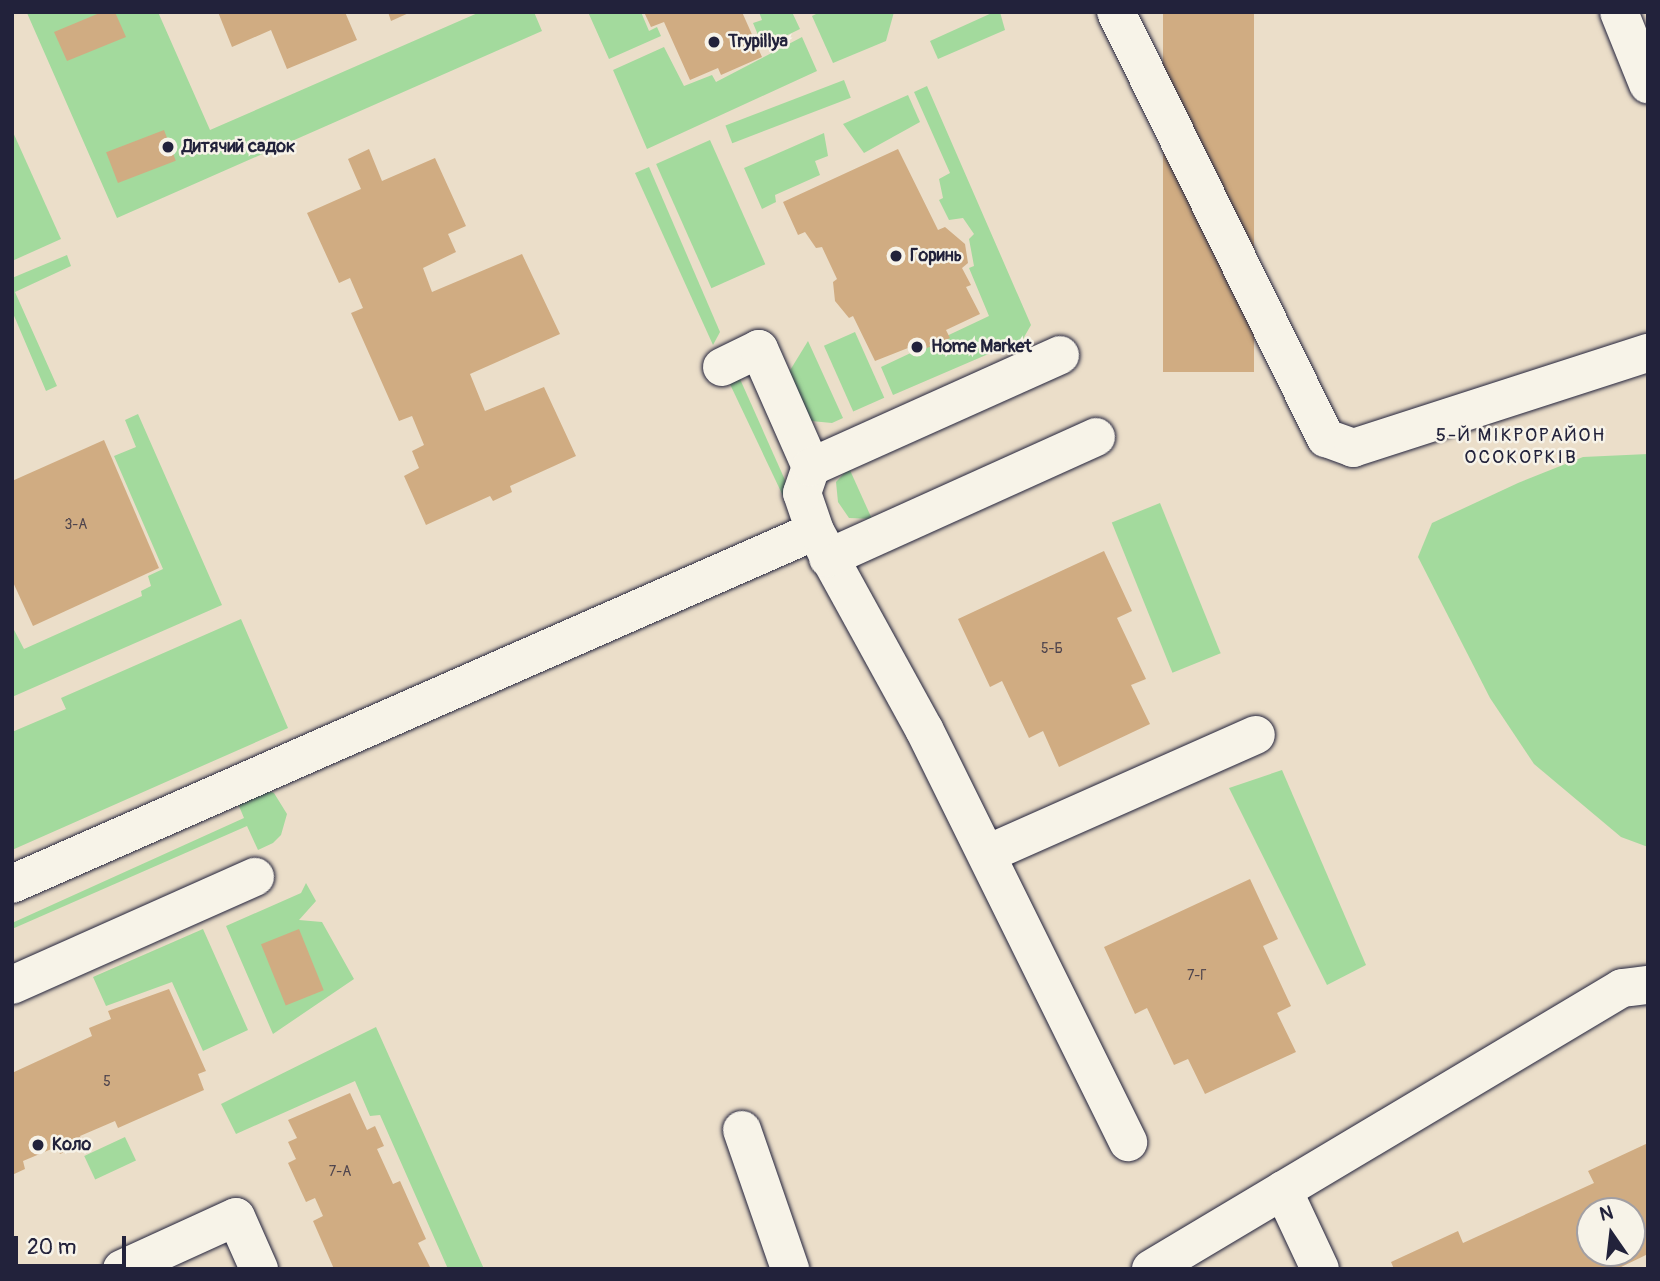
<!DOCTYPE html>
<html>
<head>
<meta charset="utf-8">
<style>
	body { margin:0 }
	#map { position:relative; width:1660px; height:1281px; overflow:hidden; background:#ebdec9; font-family:Pangolin,sans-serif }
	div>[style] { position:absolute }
	.green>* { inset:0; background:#a3da9d; transform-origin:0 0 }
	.building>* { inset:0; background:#d0ac82; transform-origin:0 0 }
	.roads { filter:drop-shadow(0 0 2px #22223b) drop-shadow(0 0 2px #22223b) }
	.minor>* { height:38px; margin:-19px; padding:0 19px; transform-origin:19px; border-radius:19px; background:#f7f3e8 }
	.dots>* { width:19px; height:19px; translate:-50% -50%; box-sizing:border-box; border:4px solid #f7f3e8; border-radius:50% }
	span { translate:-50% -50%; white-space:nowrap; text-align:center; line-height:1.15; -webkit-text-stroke:5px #f7f3e8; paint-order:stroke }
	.number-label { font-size:14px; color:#4e444d }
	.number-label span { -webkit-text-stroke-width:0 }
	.poi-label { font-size:18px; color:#22223b; font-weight:700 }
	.left { translate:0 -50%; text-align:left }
	.neighbourhood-label { font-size:19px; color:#22223b; letter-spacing:2px }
	.frame { position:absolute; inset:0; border:14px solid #22223b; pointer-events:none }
	.north { position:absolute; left:1576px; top:1197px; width:70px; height:70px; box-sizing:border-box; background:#f7f3e8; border:2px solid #a29fa3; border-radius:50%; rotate:346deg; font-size:19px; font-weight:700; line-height:28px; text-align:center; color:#22223b }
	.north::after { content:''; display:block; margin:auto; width:24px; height:32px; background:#22223b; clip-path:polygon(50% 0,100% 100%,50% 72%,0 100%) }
	.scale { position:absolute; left:14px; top:1236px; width:112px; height:32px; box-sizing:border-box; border:4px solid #22223b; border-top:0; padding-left:9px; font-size:21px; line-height:24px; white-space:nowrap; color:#22223b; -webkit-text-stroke:5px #f7f3e8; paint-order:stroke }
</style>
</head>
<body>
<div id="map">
	<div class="green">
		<div style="clip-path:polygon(158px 12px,210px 130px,480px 12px,534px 12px,542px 31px,117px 218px,27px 13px)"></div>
		<div style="clip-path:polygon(588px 12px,641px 12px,649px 31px,657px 27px,661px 36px,609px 59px)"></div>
		<div style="clip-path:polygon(759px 12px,792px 12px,800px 29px,763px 47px,753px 23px,762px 20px)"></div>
		<div style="clip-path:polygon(820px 12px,894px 12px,886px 41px,833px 63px,812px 16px)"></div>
		<div style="clip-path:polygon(994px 12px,1000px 12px,1005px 30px,938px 59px,930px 41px)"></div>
		<div style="clip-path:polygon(802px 37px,817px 71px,647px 149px,613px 70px,664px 47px,684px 86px,712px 75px,716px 82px)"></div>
		<div style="left:844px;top:80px;width:19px;height:127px;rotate:69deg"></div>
		<div style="clip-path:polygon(927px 86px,1031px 325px,1023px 339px,893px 395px,881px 367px,989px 316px,969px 268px,974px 266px,969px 239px,974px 234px,963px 218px,949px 220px,939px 200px,943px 198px,939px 179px,950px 173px,914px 92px)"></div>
		<div style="clip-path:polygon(908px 95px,920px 122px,864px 153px,843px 124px)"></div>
		<div style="clip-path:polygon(12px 130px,61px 239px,12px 261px)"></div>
		<div style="clip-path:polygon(824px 133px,828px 156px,815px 161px,820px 175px,775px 195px,776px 202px,762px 209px,744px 168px)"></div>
		<div style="left:710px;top:140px;width:136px;height:59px;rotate:66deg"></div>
		<div style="clip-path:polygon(649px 167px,720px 332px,713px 345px,635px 173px)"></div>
		<div style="clip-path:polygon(67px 255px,71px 266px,15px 292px,57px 386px,46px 391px,12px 311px,12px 278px)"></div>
		<div style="left:855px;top:332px;width:72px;height:34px;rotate:66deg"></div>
		<div style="clip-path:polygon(808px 341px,843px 418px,832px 423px,811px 421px,789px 372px)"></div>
		<div style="clip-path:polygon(740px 379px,785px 480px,784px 498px,728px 380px)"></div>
		<div style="clip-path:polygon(138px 414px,222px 605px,12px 697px,12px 626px,24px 649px,142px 596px,141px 591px,151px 586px,148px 576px,163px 569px,114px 456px,136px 447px,125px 420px)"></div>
		<div style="clip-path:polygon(1648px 454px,1648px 847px,1621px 837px,1534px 764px,1490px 698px,1418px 557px,1432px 523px,1518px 483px,1583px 457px)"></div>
		<div style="clip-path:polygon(849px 468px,872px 519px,849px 518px,838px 502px,836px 482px)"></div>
		<div style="left:1160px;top:503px;width:162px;height:52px;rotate:68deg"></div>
		<div style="clip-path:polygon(241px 619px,288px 728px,12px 850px,12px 732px,66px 709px,61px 698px)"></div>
		<div style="clip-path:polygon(1282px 770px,1366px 965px,1327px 985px,1229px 788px)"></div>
		<div style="clip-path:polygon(260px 788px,274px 793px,287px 814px,281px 835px,273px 843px,258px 850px,247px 826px,12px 929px,12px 923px,244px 818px,234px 794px)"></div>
		<div style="clip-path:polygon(306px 883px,316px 901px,299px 920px,322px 922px,354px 979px,273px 1034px,226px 926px,301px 893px)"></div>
		<div style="clip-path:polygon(203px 929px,248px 1030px,203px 1051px,172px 982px,106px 1006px,93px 977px)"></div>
		<div style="clip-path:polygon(376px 1027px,484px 1269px,448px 1269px,380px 1115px,370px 1116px,355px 1081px,236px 1134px,221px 1104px)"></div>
		<div style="left:125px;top:1137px;width:26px;height:45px;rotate:65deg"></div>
	</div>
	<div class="building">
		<div style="clip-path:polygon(102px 12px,115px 12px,126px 37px,67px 61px,54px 32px)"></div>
		<div style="clip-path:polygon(218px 12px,345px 12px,357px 40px,287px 69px,271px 30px,232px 47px)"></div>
		<div style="clip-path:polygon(388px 12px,411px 12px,391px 21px)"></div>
		<div style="clip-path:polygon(644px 12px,742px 12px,762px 57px,721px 75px,718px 68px,690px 80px,664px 22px,651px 27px)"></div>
		<div style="left:1163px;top:12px;width:91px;height:360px"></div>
		<div style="left:164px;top:130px;width:33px;height:62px;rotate:69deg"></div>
		<div style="clip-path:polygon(369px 149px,382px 181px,435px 158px,466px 226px,448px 234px,456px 252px,423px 268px,432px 292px,522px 254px,560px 334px,470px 374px,485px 411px,544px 387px,576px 456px,510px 486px,512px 492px,493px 501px,490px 496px,426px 525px,404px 476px,419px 468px,412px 451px,424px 445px,412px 416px,399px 421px,351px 313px,363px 308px,350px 278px,339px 283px,307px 213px,361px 189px,348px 159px)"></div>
		<div style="clip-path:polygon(898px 149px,938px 230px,945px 227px,965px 244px,968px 263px,962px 268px,971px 285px,966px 287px,980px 314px,946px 330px,950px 338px,913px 354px,908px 348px,875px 361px,853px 316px,849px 318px,835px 301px,833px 282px,837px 279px,822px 247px,816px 248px,805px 232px,798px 235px,783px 202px)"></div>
		<div style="clip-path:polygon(104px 440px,159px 568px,33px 626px,12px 580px,12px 481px)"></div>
		<div style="clip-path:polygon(1104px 551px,1132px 611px,1117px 618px,1146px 679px,1131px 685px,1150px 724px,1059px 767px,1043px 731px,1029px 738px,1002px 681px,990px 687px,958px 619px)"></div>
		<div style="clip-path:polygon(1250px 879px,1278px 939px,1263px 946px,1291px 1006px,1277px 1013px,1296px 1052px,1205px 1094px,1188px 1059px,1174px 1065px,1147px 1008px,1135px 1014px,1104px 947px)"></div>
		<div style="left:299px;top:929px;width:66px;height:41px;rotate:68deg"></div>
		<div style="clip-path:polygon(169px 989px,206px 1071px,198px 1074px,204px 1090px,118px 1128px,115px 1121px,80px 1136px,83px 1144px,60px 1154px,56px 1147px,42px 1153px,23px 1161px,25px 1169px,12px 1175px,12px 1073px,92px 1036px,89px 1028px,111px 1019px,108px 1011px)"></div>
		<div style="clip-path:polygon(350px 1093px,367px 1130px,375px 1126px,384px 1146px,377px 1149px,393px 1184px,400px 1181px,426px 1239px,418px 1243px,431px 1269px,334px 1269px,313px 1221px,323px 1216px,315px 1198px,306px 1202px,288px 1163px,296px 1159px,288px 1142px,297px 1138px,288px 1120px)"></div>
		<div style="clip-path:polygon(evenodd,1648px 1143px,1648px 1254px,1617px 1269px,1394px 1269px,1391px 1262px,1458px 1231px,1463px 1243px,1594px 1183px,1588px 1171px,1648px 1143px,1590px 1211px,1632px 1211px,1632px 1253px,1590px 1253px,1590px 1211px)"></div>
	</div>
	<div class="roads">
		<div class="minor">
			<div style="left:1116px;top:12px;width:475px;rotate:63.8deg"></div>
			<div style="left:1326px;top:438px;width:29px;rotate:20deg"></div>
			<div style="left:1353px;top:448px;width:310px;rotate:-17.9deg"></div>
			<div style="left:1619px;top:12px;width:78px;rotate:68.1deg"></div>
			<div style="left:722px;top:367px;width:41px;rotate:-25.9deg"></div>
			<div style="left:759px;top:349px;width:129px;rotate:66.2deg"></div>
			<div style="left:815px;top:531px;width:226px;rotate:61.2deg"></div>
			<div style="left:924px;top:729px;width:461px;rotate:63.7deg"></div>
			<div style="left:828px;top:558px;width:294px;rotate:-24.3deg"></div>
			<div style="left:987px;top:854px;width:294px;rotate:-23.9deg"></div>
			<div style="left:12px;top:884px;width:877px;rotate:-23.73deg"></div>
			<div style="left:815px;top:531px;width:40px;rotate:-108.9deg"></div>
			<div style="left:802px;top:493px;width:28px;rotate:-71deg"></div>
			<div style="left:811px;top:467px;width:273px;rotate:-24.2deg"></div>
			<div style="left:12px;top:985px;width:266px;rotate:-24deg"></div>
			<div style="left:742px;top:1130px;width:147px;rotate:70.9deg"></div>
			<div style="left:1283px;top:1190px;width:87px;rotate:64.9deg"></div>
			<div style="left:122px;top:1269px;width:125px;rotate:-24.5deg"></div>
			<div style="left:236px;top:1217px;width:57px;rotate:66.1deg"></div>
			<div style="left:1151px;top:1269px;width:548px;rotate:-30.82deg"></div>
			<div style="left:1622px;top:988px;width:26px;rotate:-7deg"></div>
		</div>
	</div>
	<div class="dots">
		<div style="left:714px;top:42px;background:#22223b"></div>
		<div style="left:168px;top:147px;background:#22223b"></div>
		<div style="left:896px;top:256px;background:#22223b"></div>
		<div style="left:917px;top:347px;background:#22223b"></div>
		<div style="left:38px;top:1145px;background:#22223b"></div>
	</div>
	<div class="number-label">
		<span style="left:76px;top:525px">3-А</span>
		<span style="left:1052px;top:649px">5-Б</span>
		<span style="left:1197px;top:976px">7-Г</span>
		<span style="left:107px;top:1082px">5</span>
		<span style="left:340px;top:1172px">7-А</span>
	</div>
	<div class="poi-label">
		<span class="left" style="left:728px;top:42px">Trypillya</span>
		<span class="left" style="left:182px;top:147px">Дитячий садок</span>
		<span class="left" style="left:910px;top:256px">Горинь</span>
		<span class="left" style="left:931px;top:347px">Home Market</span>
		<span class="left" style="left:52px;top:1145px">Коло</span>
	</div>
	<div class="neighbourhood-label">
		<span style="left:1521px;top:447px">5-Й МІКРОРАЙОН<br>ОСОКОРКІВ</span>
	</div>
	<div class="frame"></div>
	<div class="north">N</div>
	<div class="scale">20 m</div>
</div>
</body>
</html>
